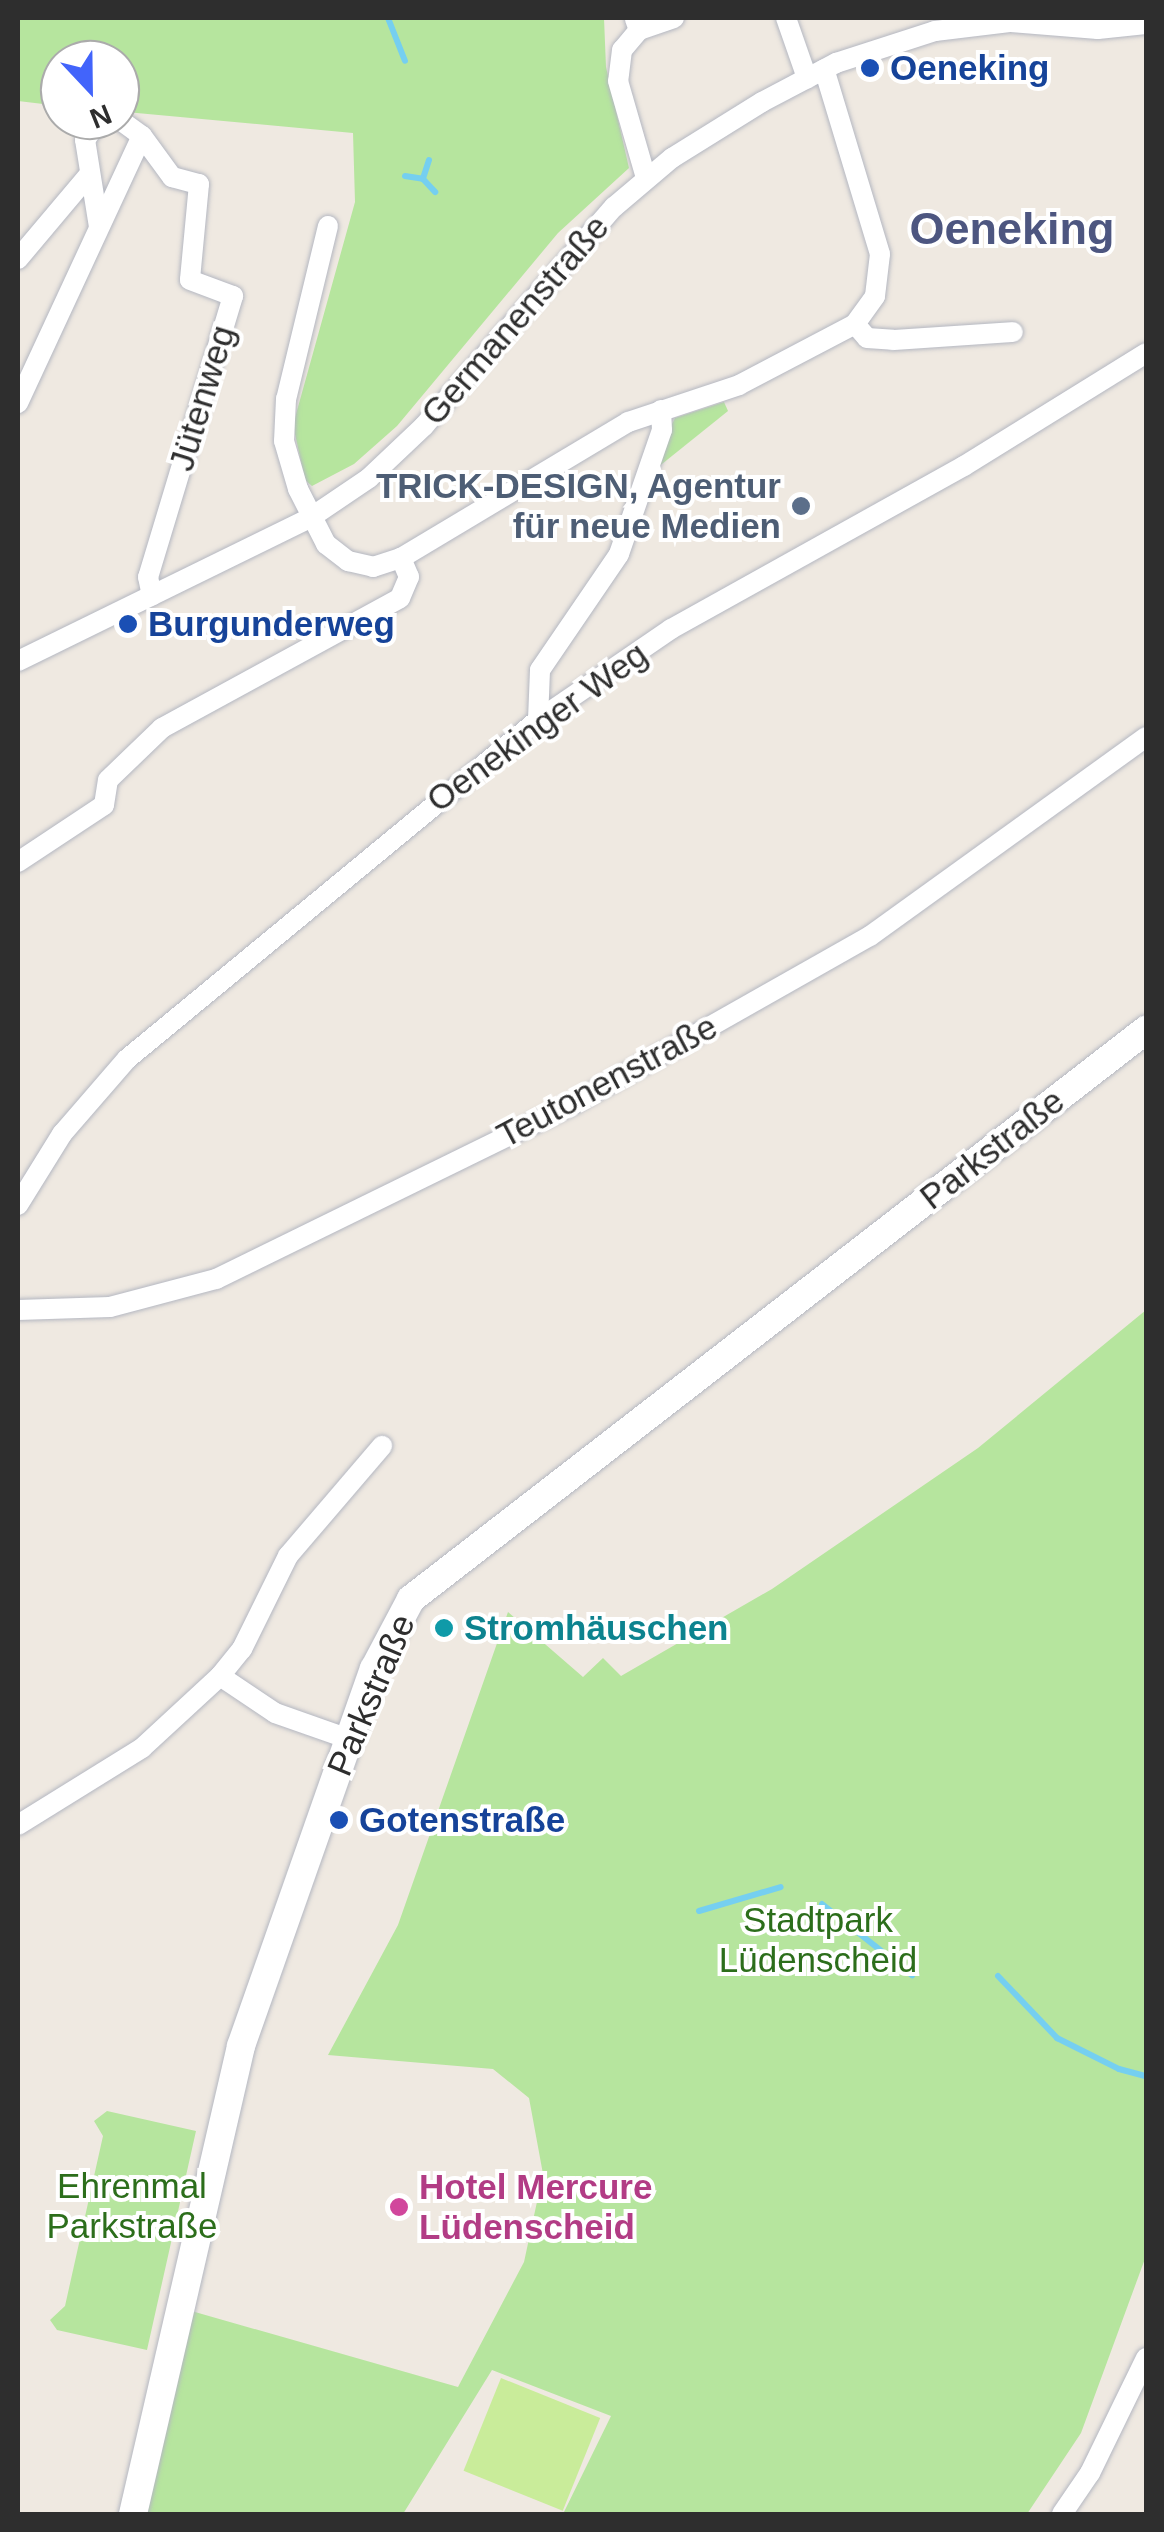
<!DOCTYPE html>
<html>
<head>
<meta charset="utf-8">
<style>
	body { margin:0 }
	#map { position:relative; width:1164px; height:2532px; overflow:hidden; background:#efe9e1; font-family:Helvetica,sans-serif }
	div>[style] { position:absolute }
	.green>* { inset:0; background:#b6e59e }
	.pitch>* { inset:0; background:#c9ec9a; transform-origin:0 0 }
	.stream>* { height:6px; margin:-3px; padding:0 3px; transform-origin:3px; border-radius:3px; background:#75cff0 }
	.roads { filter:drop-shadow(0 0 2px #b4b7c1) drop-shadow(0 0 2px #b4b7c1) }
	.street>* { height:20px; margin:-10px; padding:0 10px; transform-origin:10px; border-radius:10px; background:#fff }
	.secondary>* { height:28px; margin:-14px; padding:0 14px; transform-origin:14px; border-radius:14px; background:#fff }
	.dots>* { width:28px; height:28px; translate:-50% -50%; box-sizing:border-box; border:5px solid #fff; border-radius:50% }
	span { translate:-50% -50%; white-space:nowrap; text-align:center; line-height:1.15; -webkit-text-stroke:8px #fff; paint-order:stroke }
	.transit-label { font-size:35px; color:#164399; font-weight:700 }
	.left { translate:0 -50%; text-align:left }
	.street-label { font-size:35px; color:#2e2e2e }
	.service-label { font-size:35px; color:#4e5e75; font-weight:700 }
	.right { translate:-100% -50%; text-align:right }
	.culture-label { font-size:35px; color:#0d838f; font-weight:700 }
	.park-label { font-size:35px; color:#2c6e1b }
	.hotel-label { font-size:35px; color:#b23c85; font-weight:700 }
	.district-label { font-size:45px; color:#4d5680; font-weight:700 }
	.frame { position:absolute; inset:0; border:20px solid #2e2e2e; pointer-events:none }
	.north { position:absolute; left:40px; top:40px; width:100px; height:100px; box-sizing:border-box; background:#fff; border:2px solid #ababab; border-radius:50%; rotate:158deg; font-size:28px; font-weight:700; line-height:40px; text-align:center; color:#2e2e2e }
	.north::after { content:''; display:block; margin:auto; width:35px; height:45px; background:#4264fb; clip-path:polygon(50% 0,100% 100%,50% 72%,0 100%) }
</style>
</head>
<body>
<div id="map">
	<div class="green">
		<div style="clip-path:polygon(18px 18px,604px 18px,606px 67px,629px 168px,558px 233px,397px 426px,354px 464px,312px 486px,305px 480px,293px 425px,355px 202px,353px 133px,126px 112px,120px 110px,120px 60px,60px 60px,60px 106px,18px 101px)"></div>
		<div style="clip-path:polygon(724px 402px,728px 411px,657px 468px,653px 463px,675px 418px)"></div>
		<div style="clip-path:polygon(1146px 1310px,1146px 2256px,1081px 2433px,1027px 2514px,563px 2514px,611px 2416px,492px 2370px,403px 2514px,133px 2514px,181px 2308px,458px 2387px,524px 2262px,543px 2174px,529px 2098px,493px 2069px,328px 2055px,398px 1925px,508px 1612px,583px 1677px,603px 1658px,621px 1676px,772px 1589px,978px 1448px)"></div>
		<div style="clip-path:polygon(107px 2111px,196px 2131px,147px 2350px,57px 2330px,50px 2320px,65px 2306px,103px 2136px,94px 2121px)"></div>
	</div>
	<div class="pitch">
		<div style="left:501px;top:2378px;width:107px;height:100px;rotate:22deg"></div>
	</div>
	<div class="stream">
		<div style="left:388px;top:18px;width:46px;rotate:68.4deg"></div>
		<div style="left:429px;top:160px;width:20px;rotate:108deg"></div>
		<div style="left:423px;top:179px;width:18px;rotate:47deg"></div>
		<div style="left:405px;top:176px;width:18px;rotate:9deg"></div>
		<div style="left:822px;top:1904px;width:115px;rotate:38.3deg"></div>
		<div style="left:699px;top:1911px;width:85px;rotate:-16.3deg"></div>
		<div style="left:998px;top:1976px;width:86px;rotate:46.4deg"></div>
		<div style="left:1057px;top:2038px;width:69px;rotate:26.6deg"></div>
		<div style="left:1119px;top:2069px;width:28px;rotate:15deg"></div>
	</div>
	<div class="roads">
		<div class="street">
			<div style="left:786px;top:18px;width:64px;rotate:70.7deg"></div>
			<div style="left:635px;top:19px;width:12px;rotate:70deg"></div>
			<div style="left:639px;top:30px;width:37px;rotate:-19deg"></div>
			<div style="left:639px;top:30px;width:26px;rotate:130deg"></div>
			<div style="left:622px;top:50px;width:31px;rotate:97deg"></div>
			<div style="left:618px;top:81px;width:101px;rotate:73.9deg"></div>
			<div style="left:120px;top:120px;width:27px;rotate:36deg"></div>
			<div style="left:142px;top:136px;width:51px;rotate:53.8deg"></div>
			<div style="left:172px;top:177px;width:28px;rotate:15deg"></div>
			<div style="left:199px;top:184px;width:96px;rotate:95.4deg"></div>
			<div style="left:190px;top:280px;width:46px;rotate:20.4deg"></div>
			<div style="left:233px;top:296px;width:294px;rotate:106.8deg"></div>
			<div style="left:148px;top:577px;width:19px;rotate:78deg"></div>
			<div style="left:328px;top:226px;width:178px;rotate:103.6deg"></div>
			<div style="left:286px;top:399px;width:42px;rotate:92.7deg"></div>
			<div style="left:284px;top:441px;width:50px;rotate:73.7deg"></div>
			<div style="left:298px;top:489px;width:62px;rotate:63deg"></div>
			<div style="left:326px;top:544px;width:28px;rotate:38deg"></div>
			<div style="left:348px;top:561px;width:26px;rotate:13deg"></div>
			<div style="left:373px;top:567px;width:29px;rotate:-18deg"></div>
			<div style="left:401px;top:558px;width:265px;rotate:-30.9deg"></div>
			<div style="left:628px;top:422px;width:117px;rotate:-18.4deg"></div>
			<div style="left:739px;top:385px;width:131px;rotate:-27.7deg"></div>
			<div style="left:855px;top:324px;width:34px;rotate:-54deg"></div>
			<div style="left:875px;top:296px;width:42px;rotate:-83.2deg"></div>
			<div style="left:880px;top:254px;width:193px;rotate:-106.8deg"></div>
			<div style="left:99px;top:227px;width:88px;rotate:-99.1deg"></div>
			<div style="left:85px;top:140px;width:24px;rotate:-55deg"></div>
			<div style="left:18px;top:259px;width:109px;rotate:-49.9deg"></div>
			<div style="left:855px;top:324px;width:18px;rotate:49deg"></div>
			<div style="left:867px;top:338px;width:26px;rotate:4deg"></div>
			<div style="left:893px;top:340px;width:120px;rotate:-3.8deg"></div>
			<div style="left:18px;top:403px;width:294px;rotate:-65.1deg"></div>
			<div style="left:18px;top:661px;width:325px;rotate:-26.1deg"></div>
			<div style="left:310px;top:518px;width:71px;rotate:-34.1deg"></div>
			<div style="left:369px;top:478px;width:76px;rotate:-43.4deg"></div>
			<div style="left:424px;top:426px;width:290px;rotate:-49.1deg"></div>
			<div style="left:614px;top:207px;width:76px;rotate:-40.2deg"></div>
			<div style="left:672px;top:158px;width:106px;rotate:-31.9deg"></div>
			<div style="left:762px;top:102px;width:84px;rotate:-27.8deg"></div>
			<div style="left:836px;top:63px;width:104px;rotate:-17.9deg"></div>
			<div style="left:935px;top:31px;width:77px;rotate:-6.8deg"></div>
			<div style="left:1011px;top:22px;width:87px;rotate:4.6deg"></div>
			<div style="left:1098px;top:29px;width:48px;rotate:-5.9deg"></div>
			<div style="left:538px;top:720px;width:50px;rotate:-87.7deg"></div>
			<div style="left:540px;top:670px;width:140px;rotate:-55.7deg"></div>
			<div style="left:619px;top:554px;width:131px;rotate:-70.9deg"></div>
			<div style="left:662px;top:430px;width:20px;rotate:-93deg"></div>
			<div style="left:18px;top:862px;width:103px;rotate:-33.5deg"></div>
			<div style="left:104px;top:805px;width:25px;rotate:-81deg"></div>
			<div style="left:108px;top:780px;width:75px;rotate:-43.9deg"></div>
			<div style="left:162px;top:728px;width:271px;rotate:-28.6deg"></div>
			<div style="left:400px;top:598px;width:23px;rotate:-67deg"></div>
			<div style="left:409px;top:577px;width:21px;rotate:-113deg"></div>
			<div style="left:18px;top:1205px;width:84px;rotate:-58.2deg"></div>
			<div style="left:62px;top:1134px;width:99px;rotate:-49.1deg"></div>
			<div style="left:127px;top:1059px;width:533px;rotate:-39.52deg"></div>
			<div style="left:538px;top:720px;width:161px;rotate:-34.4deg"></div>
			<div style="left:671px;top:629px;width:335px;rotate:-29.1deg"></div>
			<div style="left:964px;top:466px;width:214px;rotate:-31.8deg"></div>
			<div style="left:18px;top:1310px;width:92px;rotate:-1.9deg"></div>
			<div style="left:110px;top:1307px;width:110px;rotate:-14.8deg"></div>
			<div style="left:216px;top:1279px;width:398px;rotate:-26.1deg"></div>
			<div style="left:573px;top:1104px;width:341px;rotate:-29.5deg"></div>
			<div style="left:870px;top:936px;width:340px;rotate:-35.8deg"></div>
			<div style="left:220px;top:1676px;width:35px;rotate:-51deg"></div>
			<div style="left:242px;top:1649px;width:104px;rotate:-63.7deg"></div>
			<div style="left:288px;top:1556px;width:145px;rotate:-49.5deg"></div>
			<div style="left:18px;top:1825px;width:146px;rotate:-31.8deg"></div>
			<div style="left:142px;top:1748px;width:106px;rotate:-42.7deg"></div>
			<div style="left:220px;top:1676px;width:66px;rotate:33.9deg"></div>
			<div style="left:275px;top:1713px;width:78px;rotate:19.4deg"></div>
			<div style="left:1062px;top:2514px;width:50px;rotate:-55.7deg"></div>
			<div style="left:1090px;top:2473px;width:128px;rotate:-64deg"></div>
		</div>
		<div class="secondary">
			<div style="left:133px;top:2514px;width:480px;rotate:-77deg"></div>
			<div style="left:241px;top:2046px;width:400px;rotate:-70.6deg"></div>
			<div style="left:374px;top:1669px;width:79px;rotate:-62.1deg"></div>
			<div style="left:411px;top:1599px;width:930px;rotate:-37.75deg"></div>
		</div>
	</div>
	<div class="dots">
		<div style="left:870px;top:68px;background:#1a4fb4"></div>
		<div style="left:801px;top:506px;background:#5c6f8a"></div>
		<div style="left:128px;top:624px;background:#1a4fb4"></div>
		<div style="left:444px;top:1628px;background:#0f9aa8"></div>
		<div style="left:339px;top:1820px;background:#1a4fb4"></div>
		<div style="left:399px;top:2207px;background:#d1479c"></div>
	</div>
	<div class="transit-label">
		<span class="left" style="left:890px;top:68px">Oeneking</span>
		<span class="left" style="left:148px;top:624px">Burgunderweg</span>
		<span class="left" style="left:359px;top:1820px">Gotenstraße</span>
	</div>
	<div class="street-label">
		<span style="left:515px;top:320px;rotate:-49deg">Germanenstraße</span>
		<span style="left:202px;top:398px;rotate:-73deg">Jütenweg</span>
		<span style="left:537px;top:727px;rotate:-36deg">Oenekinger Weg</span>
		<span style="left:607px;top:1081px;rotate:-28deg">Teutonenstraße</span>
		<span style="left:992px;top:1149px;rotate:-38deg">Parkstraße</span>
		<span style="left:371px;top:1695px;rotate:-67deg">Parkstraße</span>
	</div>
	<div class="service-label">
		<span class="right" style="left:781px;top:506px">TRICK-DESIGN, Agentur<br>für neue Medien</span>
	</div>
	<div class="culture-label">
		<span class="left" style="left:464px;top:1628px">Stromhäuschen</span>
	</div>
	<div class="park-label">
		<span style="left:818px;top:1940px">Stadtpark<br>Lüdenscheid</span>
		<span style="left:132px;top:2206px">Ehrenmal<br>Parkstraße</span>
	</div>
	<div class="hotel-label">
		<span class="left" style="left:419px;top:2207px">Hotel Mercure<br>Lüdenscheid</span>
	</div>
	<div class="district-label">
		<span style="left:1012px;top:229px">Oeneking</span>
	</div>
	<div class="frame"></div>
	<div class="north">N</div>
</div>
</body>
</html>
